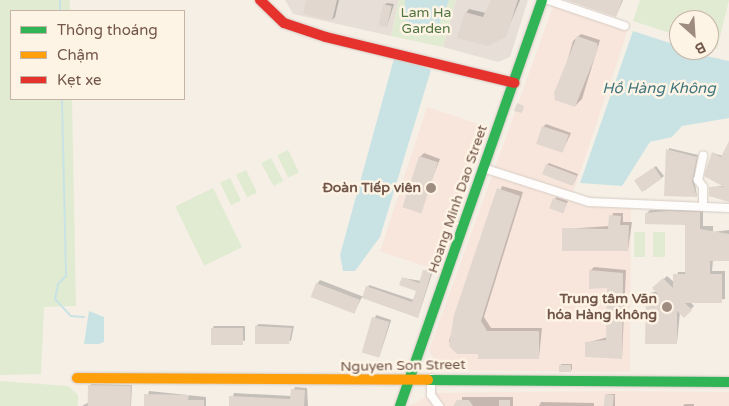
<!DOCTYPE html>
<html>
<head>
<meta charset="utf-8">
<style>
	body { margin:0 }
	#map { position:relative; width:729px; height:406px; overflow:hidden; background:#f5efe6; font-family:"Varela Round",sans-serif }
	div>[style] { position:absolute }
	.commercial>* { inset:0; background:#f8e6dc; transform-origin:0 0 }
	.industrial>* { inset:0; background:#e7dfd7 }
	.green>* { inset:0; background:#e1ebd1; transform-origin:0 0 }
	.water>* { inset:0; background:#c9e3e4 }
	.shadow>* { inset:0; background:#0003; transform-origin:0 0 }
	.stream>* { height:2px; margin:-1px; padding:0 1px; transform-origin:1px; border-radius:1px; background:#c9e3e4 }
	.building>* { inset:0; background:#e1d7ce; transform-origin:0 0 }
	.roads { filter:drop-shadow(0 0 1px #d6ccc5) drop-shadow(0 0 1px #d6ccc5) }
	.street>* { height:8px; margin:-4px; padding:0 4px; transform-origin:4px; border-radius:4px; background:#fefdfb }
	.fast>* { height:10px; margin:-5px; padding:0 5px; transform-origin:5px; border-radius:5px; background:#30b455 }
	.slow>* { height:10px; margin:-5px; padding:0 5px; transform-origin:5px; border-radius:5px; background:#ff9f0a }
	.jam>* { height:10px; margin:-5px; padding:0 5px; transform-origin:5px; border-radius:5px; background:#e5322d }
	.dots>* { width:14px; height:14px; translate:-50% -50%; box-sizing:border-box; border:2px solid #fef4e6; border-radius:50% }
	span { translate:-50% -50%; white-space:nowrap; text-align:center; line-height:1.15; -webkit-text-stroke:5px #fef4e6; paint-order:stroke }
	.park-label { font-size:14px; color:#537742 }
	.poi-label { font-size:14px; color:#715649; font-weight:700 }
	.right { translate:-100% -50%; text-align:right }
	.street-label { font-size:14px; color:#715649 }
	.water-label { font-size:15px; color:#40757d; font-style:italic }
	.legend { position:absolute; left:10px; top:10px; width:175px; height:90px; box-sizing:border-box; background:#fef4e6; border:1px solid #c6b5a7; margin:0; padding:6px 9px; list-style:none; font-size:15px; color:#715649 }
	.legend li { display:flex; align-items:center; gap:10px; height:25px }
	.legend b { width:25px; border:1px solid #c6b5a7 }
	.north { position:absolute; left:669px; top:10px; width:50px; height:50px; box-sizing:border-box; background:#fef4e6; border:1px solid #c6b5a7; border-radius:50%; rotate:154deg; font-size:14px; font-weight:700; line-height:20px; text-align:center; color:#715649 }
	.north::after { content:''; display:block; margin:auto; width:18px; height:22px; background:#9f8c80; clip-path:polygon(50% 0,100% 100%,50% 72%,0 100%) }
</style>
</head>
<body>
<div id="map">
	<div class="commercial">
		<div style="clip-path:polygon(554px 4px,628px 30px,570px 202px,631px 208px,630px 372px,449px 370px,435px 361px,429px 350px)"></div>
		<div style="left:427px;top:107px;width:60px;height:152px;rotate:18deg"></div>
		<div style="clip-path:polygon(602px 391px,729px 392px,729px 406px,409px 406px,433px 393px)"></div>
	</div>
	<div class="industrial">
		<div style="clip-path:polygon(285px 0,399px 0,391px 36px,293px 14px)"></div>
		<div style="clip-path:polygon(456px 0,528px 0,510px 57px,498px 62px,443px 47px)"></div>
	</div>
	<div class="green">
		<div style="clip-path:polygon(0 0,70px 0,70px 11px,11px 11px,11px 99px,72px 99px,76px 306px,44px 307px,41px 374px,0 375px)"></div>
		<div style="clip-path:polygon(399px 0,456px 0,443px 47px,391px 36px)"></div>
		<div style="clip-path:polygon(640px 0,729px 0,717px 49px,709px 46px,709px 20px,679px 20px,679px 36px,633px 21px)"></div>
		<div style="left:288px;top:150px;width:25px;height:12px;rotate:64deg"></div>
		<div style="left:271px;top:158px;width:26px;height:11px;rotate:62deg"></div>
		<div style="left:246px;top:170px;width:25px;height:11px;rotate:64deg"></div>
		<div style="left:230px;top:178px;width:25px;height:11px;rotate:64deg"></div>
		<div style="left:213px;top:188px;width:66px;height:42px;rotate:64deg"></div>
		<div style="left:634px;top:232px;width:11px;height:25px"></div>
		<div style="left:653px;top:232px;width:12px;height:25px"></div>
		<div style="clip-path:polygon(0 381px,68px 386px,78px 395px,78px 406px,0 406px)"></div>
	</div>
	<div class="water">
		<div style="clip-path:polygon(405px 0,449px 0,439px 25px,420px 32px,403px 19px)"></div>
		<div style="clip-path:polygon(633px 31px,679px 46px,679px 50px,729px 61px,729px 118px,682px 126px,672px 137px,650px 142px,622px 186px,580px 183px)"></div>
		<div style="clip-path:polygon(395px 55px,431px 70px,380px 237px,355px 271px,343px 271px,340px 255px)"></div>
		<div style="clip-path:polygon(89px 311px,104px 317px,104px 342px,99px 344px,84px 344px)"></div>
	</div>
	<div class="shadow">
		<div style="clip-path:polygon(308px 0,339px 0,335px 17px,332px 20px)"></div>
		<div style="clip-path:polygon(492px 0,520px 0,505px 36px,466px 13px,469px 9px,486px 13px)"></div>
		<div style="clip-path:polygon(569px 0,623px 0,616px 16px)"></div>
		<div style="clip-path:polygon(387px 3px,394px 4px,387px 26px,384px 5px)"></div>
		<div style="clip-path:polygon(581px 34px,600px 40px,582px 99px,575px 106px,556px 100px,573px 41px)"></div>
		<div style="clip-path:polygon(546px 124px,571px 133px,562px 152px,543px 127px)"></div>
		<div style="clip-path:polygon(729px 144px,729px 199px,711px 187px,725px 186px,713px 153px,723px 156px)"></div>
		<div style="clip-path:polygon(669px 148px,698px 155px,694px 178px,697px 196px,665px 195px)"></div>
		<div style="clip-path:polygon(424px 153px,440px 159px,419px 212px,420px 157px)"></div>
		<div style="clip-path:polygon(549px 163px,578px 174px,574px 183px,547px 165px)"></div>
		<div style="clip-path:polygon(656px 166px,664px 176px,644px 191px,639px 179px)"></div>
		<div style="clip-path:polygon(502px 186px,523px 192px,484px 317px,491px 328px,542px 328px,539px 357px,455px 351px,449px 341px)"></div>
		<div style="clip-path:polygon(556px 197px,568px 201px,563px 212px,551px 208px)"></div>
		<div style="clip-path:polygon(650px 210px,703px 210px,703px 226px,713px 226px,713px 232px,729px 230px,729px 260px,713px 260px,712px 271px,725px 271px,725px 299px,690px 302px,694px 306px,684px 316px,680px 312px,677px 343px,647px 294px,657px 291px,654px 288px,667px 276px,675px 283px,678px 272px,687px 272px,687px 224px,646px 214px)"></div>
		<div style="clip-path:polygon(613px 213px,623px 213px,623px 222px,632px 222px,628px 250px,564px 229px,610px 226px)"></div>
		<div style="clip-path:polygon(594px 267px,626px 270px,622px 358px,586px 343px,608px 337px,608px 287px,590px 271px)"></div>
		<div style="clip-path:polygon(426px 269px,433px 271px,418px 317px,362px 297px,354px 313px,317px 284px,320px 280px,364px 297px,369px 285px,414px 300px,418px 290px,403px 278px,421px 281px)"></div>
		<div style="left:376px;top:315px;width:16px;height:39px;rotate:18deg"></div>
		<div style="clip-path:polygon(259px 324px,294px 326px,291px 341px,256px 326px)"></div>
		<div style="clip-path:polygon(214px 326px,245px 326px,245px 341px,212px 329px)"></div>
		<div style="clip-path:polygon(562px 364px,572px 364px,572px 370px,560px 365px)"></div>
		<div style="clip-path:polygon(91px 384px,132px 385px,131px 406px,82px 406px,89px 402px)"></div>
		<div style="clip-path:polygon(295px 387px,307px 388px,308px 406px,230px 406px,234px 393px,291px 396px)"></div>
		<div style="clip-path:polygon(149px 391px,206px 397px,206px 406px,145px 406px)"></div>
		<div style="left:615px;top:394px;width:12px;height:8px;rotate:90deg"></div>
		<div style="left:462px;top:397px;width:51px;height:12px"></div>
		<div style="clip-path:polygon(541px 402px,594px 403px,594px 406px,539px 406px)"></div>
		<div style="clip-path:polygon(685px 404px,694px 404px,694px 406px,683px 406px)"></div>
	</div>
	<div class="stream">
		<div style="left:60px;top:0;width:11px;rotate:90deg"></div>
		<div style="left:62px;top:99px;width:177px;rotate:88.7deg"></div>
		<div style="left:66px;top:276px;width:11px;rotate:135deg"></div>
		<div style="left:58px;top:284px;width:15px;rotate:101deg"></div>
		<div style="left:55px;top:299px;width:23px;rotate:47deg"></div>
		<div style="left:71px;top:316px;width:13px;rotate:4deg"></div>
	</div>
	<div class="building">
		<div style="clip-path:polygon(306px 0,337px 0,332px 21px,303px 14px)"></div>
		<div style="clip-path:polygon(491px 0,518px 0,506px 37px,488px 46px,457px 38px,465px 12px,483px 17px)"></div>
		<div style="clip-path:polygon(566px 0,622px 0,616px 17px)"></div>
		<div style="left:383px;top:4px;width:9px;height:22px;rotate:13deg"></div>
		<div style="clip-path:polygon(577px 36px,597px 43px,598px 49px,575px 107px,555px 100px,554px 93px)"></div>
		<div style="clip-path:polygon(517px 103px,524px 106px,522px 113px,514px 111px)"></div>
		<div style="left:542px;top:126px;width:28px;height:19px;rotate:18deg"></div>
		<div style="clip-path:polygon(729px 141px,729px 202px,709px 196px,709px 187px,724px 187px,704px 176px,712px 152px,721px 157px)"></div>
		<div style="clip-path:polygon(666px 149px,697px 157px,692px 181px,697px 197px,664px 196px)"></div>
		<div style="left:419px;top:156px;width:20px;height:54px;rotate:18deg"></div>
		<div style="left:546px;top:164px;width:33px;height:11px;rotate:21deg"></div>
		<div style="left:654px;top:167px;width:14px;height:24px;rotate:56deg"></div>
		<div style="clip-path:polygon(497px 188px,520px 196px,481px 321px,487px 331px,539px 331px,539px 359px,478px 359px,478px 354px,457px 354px,449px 346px,454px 315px)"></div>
		<div style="left:553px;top:198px;width:15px;height:11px;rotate:20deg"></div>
		<div style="clip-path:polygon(667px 211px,700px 212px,700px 229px,729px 234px,729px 261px,710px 261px,710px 274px,722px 274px,722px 303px,685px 303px,692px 310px,684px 318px,677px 311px,677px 344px,645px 344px,646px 294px,658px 294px,652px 288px,663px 278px,673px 288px,673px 274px,685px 274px,685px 225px,645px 224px,645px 213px)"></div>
		<div style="clip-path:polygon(609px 215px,621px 216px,620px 225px,629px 225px,628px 251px,562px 251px,562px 228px,608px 229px)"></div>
		<div style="clip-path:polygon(423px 270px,431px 273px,418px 318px,362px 298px,366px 286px,412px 302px,416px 291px,399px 285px,402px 277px,419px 283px)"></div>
		<div style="clip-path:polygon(589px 270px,623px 273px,622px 359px,585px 357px,585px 342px,606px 340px,607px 288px,589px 289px)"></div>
		<div style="left:316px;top:283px;width:47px;height:15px;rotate:21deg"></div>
		<div style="left:372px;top:317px;width:18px;height:37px;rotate:16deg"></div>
		<div style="clip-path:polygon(255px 326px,292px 328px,289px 344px,255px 344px)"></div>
		<div style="left:211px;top:328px;width:32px;height:17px"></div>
		<div style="left:559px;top:365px;width:12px;height:7px"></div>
		<div style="left:88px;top:385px;width:43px;height:21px;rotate:1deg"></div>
		<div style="clip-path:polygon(291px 389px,305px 390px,304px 406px,229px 406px,229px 396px,290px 399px)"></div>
		<div style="clip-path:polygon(144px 394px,189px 395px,188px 400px,204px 400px,204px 406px,144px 406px)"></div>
		<div style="left:605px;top:394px;width:9px;height:12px;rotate:6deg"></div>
		<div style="clip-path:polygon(457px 400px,469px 400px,473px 406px,453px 406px)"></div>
		<div style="left:499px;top:400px;width:11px;height:6px"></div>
	</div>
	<div class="roads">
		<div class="street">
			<div style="left:548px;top:0;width:81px;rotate:18.7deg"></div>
			<div style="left:483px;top:168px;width:111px;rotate:17.8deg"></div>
			<div style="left:589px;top:202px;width:140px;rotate:2.5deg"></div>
			<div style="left:703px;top:205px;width:18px;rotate:-90deg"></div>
			<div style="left:703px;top:187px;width:9px;rotate:-126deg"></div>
			<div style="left:698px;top:180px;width:25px;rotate:-78deg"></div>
			<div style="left:431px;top:378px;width:17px;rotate:90deg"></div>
			<div style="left:431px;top:395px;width:14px;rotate:54deg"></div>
		</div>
		<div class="fast">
			<div style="left:428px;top:380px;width:301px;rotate:0.4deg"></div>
			<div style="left:400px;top:406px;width:430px;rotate:-70.7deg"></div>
		</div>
		<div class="slow">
			<div style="left:77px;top:378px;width:351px;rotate:0.3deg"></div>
		</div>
		<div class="jam">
			<div style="left:260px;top:0;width:33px;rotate:44deg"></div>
			<div style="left:284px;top:23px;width:44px;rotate:18.4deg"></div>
			<div style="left:326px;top:37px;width:194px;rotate:13.7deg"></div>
		</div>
	</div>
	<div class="dots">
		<div style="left:431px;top:188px;background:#9f8c80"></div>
		<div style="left:667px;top:307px;background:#9f8c80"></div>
	</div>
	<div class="park-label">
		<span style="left:426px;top:21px">Lam Ha<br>Garden</span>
	</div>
	<div class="poi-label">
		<span class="right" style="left:421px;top:188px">Đoàn Tiếp viên</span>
		<span class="right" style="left:657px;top:307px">Trung tâm Văn<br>hóa Hàng không</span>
	</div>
	<div class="street-label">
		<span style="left:458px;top:199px;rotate:-71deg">Hoang Minh Dao Street</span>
		<span style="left:403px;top:366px;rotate:-1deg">Nguyen Son Street</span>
	</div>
	<div class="water-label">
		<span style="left:659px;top:89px">Hồ Hàng Không</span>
	</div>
	<ul class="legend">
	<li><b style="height:6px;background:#30b455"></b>Thông thoáng</li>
	<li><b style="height:6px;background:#ff9f0a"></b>Chậm</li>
	<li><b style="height:6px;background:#e5322d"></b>Kẹt xe</li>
	</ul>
	<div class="north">B</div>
</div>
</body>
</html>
